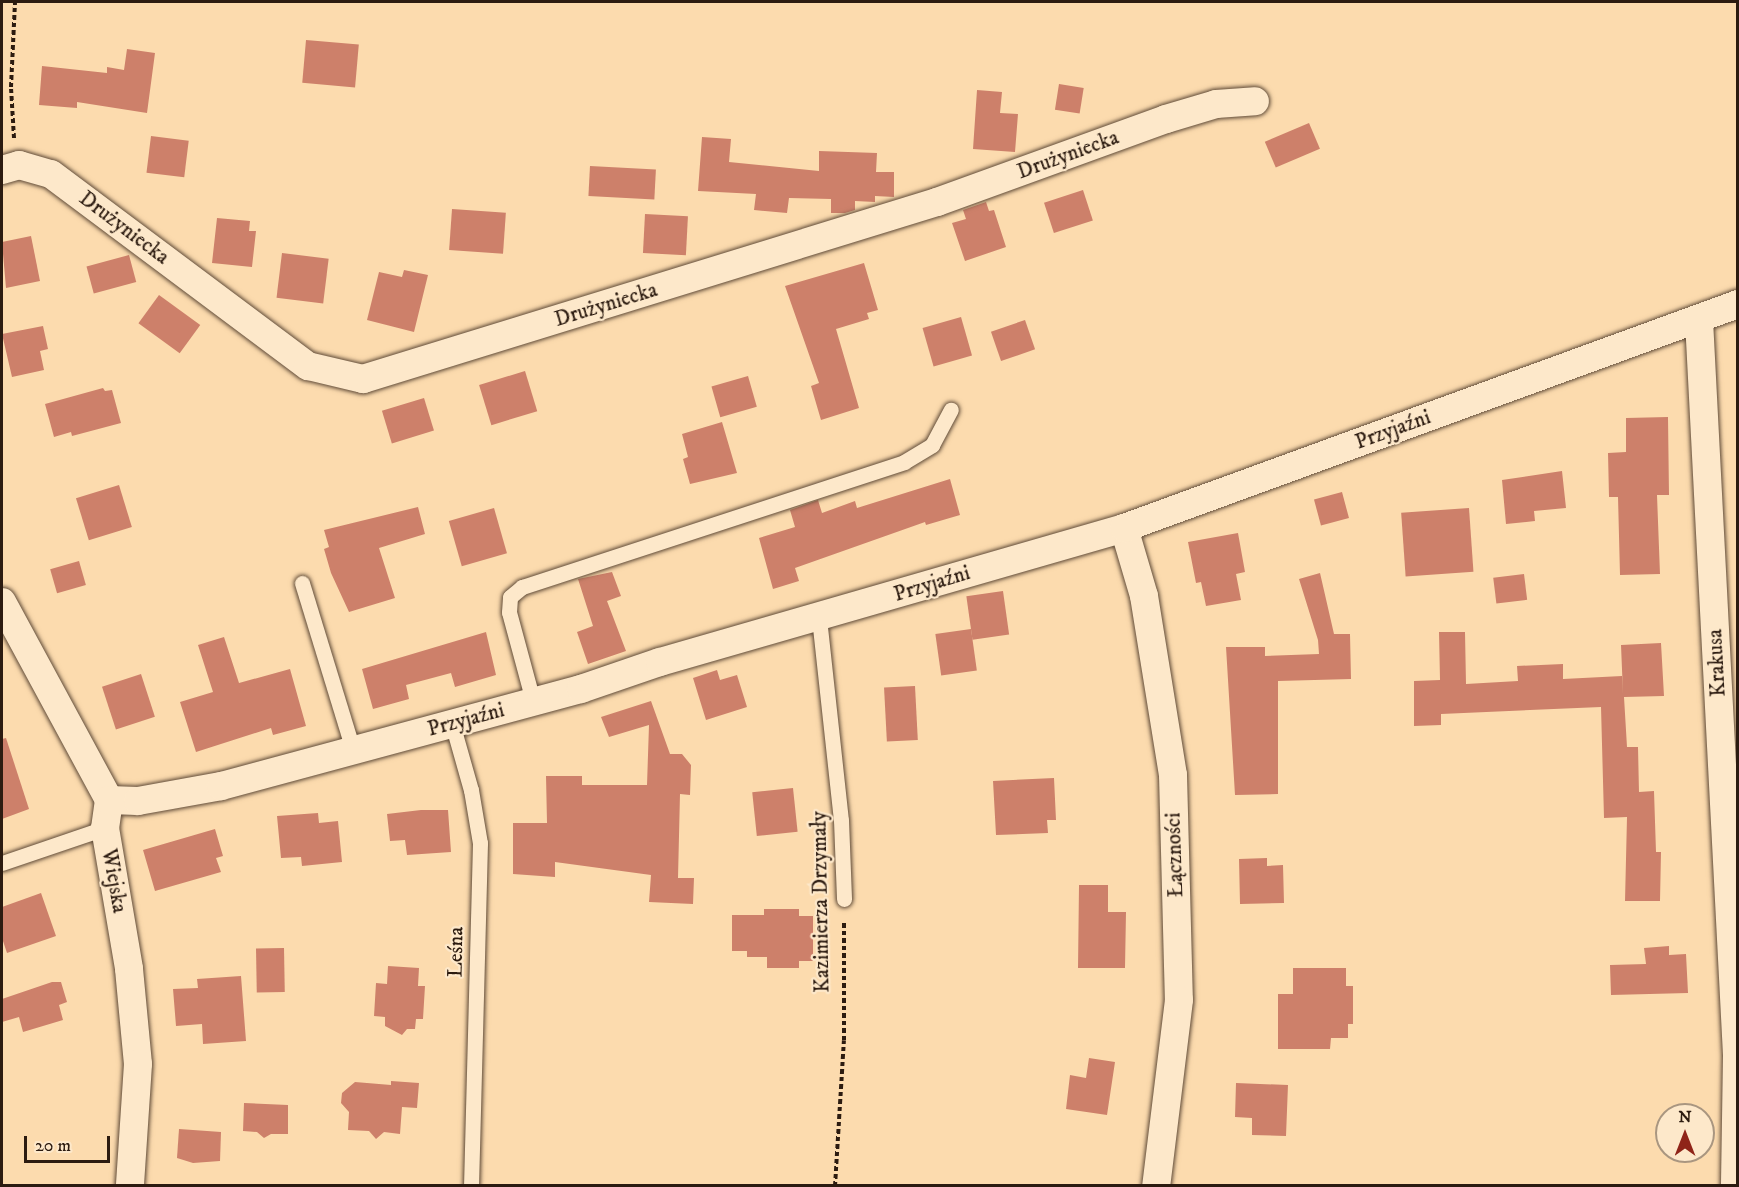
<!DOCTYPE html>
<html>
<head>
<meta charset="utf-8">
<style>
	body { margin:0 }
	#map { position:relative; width:1739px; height:1187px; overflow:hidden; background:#fcdbae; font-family:"IM FELL DW Pica",serif }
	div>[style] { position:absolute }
	.building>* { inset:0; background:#cd806a; transform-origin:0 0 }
	.path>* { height:4px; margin-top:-2px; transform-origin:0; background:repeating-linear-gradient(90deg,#2c1b10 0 4.5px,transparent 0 7.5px) }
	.roads { filter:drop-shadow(0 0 2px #604b38) drop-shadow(0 0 2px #604b38) }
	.lane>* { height:15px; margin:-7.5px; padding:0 7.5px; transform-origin:7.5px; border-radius:7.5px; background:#fde8ca }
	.street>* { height:28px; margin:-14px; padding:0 14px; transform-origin:14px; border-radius:14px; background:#fde8ca }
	span { translate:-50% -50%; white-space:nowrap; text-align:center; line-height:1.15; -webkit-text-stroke:4.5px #fde8ca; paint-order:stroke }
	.street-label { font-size:21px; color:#2c1b10 }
	.frame { position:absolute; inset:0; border:3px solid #2c1b10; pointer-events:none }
	.north { position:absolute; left:1655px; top:1103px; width:60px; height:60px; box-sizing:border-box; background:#fde8ca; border:2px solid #a99680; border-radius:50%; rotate:0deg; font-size:16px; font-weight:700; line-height:24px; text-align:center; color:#2c1b10 }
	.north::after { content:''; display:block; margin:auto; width:21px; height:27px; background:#8f2418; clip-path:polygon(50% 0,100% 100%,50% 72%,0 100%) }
	.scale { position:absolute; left:24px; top:1136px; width:86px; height:27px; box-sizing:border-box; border:3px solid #2c1b10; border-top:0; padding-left:8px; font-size:18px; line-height:21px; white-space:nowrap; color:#2c1b10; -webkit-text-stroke:4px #fde8ca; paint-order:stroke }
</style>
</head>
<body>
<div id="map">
	<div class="building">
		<div style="left:306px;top:40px;width:53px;height:43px;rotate:5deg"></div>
		<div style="clip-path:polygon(127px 49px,155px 53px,147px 113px,77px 102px,77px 108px,39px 105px,42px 66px,107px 73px,107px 67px,124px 70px)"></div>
		<div style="left:1059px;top:84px;width:25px;height:26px;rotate:9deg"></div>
		<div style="clip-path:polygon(977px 90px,1002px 92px,1000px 113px,1018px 114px,1015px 152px,973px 149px)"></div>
		<div style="left:1309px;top:123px;width:28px;height:48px;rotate:67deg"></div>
		<div style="left:151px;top:136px;width:38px;height:37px;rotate:7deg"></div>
		<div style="clip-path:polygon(702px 137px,731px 139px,729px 162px,819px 171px,819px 151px,877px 153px,876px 172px,894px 172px,894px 197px,875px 196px,875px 202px,855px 201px,855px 210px,845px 213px,831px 213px,831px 199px,789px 198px,787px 213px,754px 210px,756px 194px,698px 191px)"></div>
		<div style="left:590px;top:166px;width:66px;height:30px;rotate:3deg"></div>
		<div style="left:1083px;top:190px;width:32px;height:41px;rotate:72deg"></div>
		<div style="clip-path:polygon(986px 202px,989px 211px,994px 210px,1006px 247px,965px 261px,952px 223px,966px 219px,963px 210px)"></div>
		<div style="left:452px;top:209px;width:54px;height:41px;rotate:4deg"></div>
		<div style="left:645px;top:214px;width:43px;height:39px;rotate:3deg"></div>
		<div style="clip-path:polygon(217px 218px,250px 221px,249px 231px,256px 231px,252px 267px,212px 263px)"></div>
		<div style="clip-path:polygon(31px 236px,40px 281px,6px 288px,2px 242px)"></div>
		<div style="left:282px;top:253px;width:47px;height:45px;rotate:7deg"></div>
		<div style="left:129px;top:255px;width:28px;height:44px;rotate:75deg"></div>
		<div style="clip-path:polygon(864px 263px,878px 310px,867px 313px,869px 319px,836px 329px,859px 408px,821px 420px,811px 386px,819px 383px,785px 286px)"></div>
		<div style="clip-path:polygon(404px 270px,428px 275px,414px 332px,367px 320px,379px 272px,402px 277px)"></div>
		<div style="left:159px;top:295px;width:51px;height:35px;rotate:36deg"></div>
		<div style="left:961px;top:317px;width:40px;height:40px;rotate:74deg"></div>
		<div style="left:1025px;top:320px;width:31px;height:36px;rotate:71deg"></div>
		<div style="clip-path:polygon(43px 326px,48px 349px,40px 351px,44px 370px,12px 377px,2px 334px)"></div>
		<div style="left:525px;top:371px;width:42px;height:48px;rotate:73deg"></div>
		<div style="left:748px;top:376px;width:32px;height:38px;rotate:74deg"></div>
		<div style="clip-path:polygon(103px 388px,105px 391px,112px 390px,121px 423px,72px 436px,71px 432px,54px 437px,45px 404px)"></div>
		<div style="left:424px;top:398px;width:34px;height:44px;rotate:73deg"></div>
		<div style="clip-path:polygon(1668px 417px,1669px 495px,1657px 495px,1660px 574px,1620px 575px,1618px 497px,1609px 497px,1608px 453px,1626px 452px,1626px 418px)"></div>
		<div style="clip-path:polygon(722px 422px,737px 473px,690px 484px,683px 459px,688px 457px,682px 434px)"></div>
		<div style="clip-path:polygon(1562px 471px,1566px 508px,1534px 511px,1535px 521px,1506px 524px,1502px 480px)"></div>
		<div style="clip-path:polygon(950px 479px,960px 515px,926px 525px,925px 522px,795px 568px,799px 581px,773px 589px,759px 538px,795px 527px,790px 510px,818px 500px,822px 513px,855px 501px,857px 508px)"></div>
		<div style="left:119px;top:485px;width:44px;height:45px;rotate:73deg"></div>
		<div style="left:1342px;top:492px;width:27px;height:29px;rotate:75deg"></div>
		<div style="clip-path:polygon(418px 507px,425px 534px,379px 548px,395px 598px,349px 612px,331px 573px,324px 549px,329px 547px,324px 530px)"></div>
		<div style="left:494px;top:508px;width:47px;height:47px;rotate:74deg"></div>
		<div style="left:1469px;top:508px;width:64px;height:68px;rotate:86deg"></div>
		<div style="clip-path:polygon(1238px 533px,1245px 572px,1236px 574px,1241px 600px,1206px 606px,1201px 582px,1196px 583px,1188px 542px)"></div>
		<div style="left:79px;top:561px;width:25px;height:30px;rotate:74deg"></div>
		<div style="clip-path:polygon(612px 572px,621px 596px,607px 601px,626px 651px,588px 664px,577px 632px,593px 626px,578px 579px)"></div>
		<div style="clip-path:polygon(1320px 573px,1334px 634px,1350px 634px,1351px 679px,1278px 681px,1278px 794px,1235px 795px,1226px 647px,1265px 647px,1265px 656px,1319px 654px,1318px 640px,1299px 579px)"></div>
		<div style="left:1524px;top:574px;width:26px;height:31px;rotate:83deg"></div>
		<div style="left:1003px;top:591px;width:44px;height:37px;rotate:82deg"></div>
		<div style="left:971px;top:629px;width:42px;height:36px;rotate:82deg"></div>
		<div style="clip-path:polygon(486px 632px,496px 675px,455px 687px,451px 673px,406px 685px,409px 699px,373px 709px,362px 669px)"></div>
		<div style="clip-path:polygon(1439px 632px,1465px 632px,1466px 684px,1518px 681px,1517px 666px,1563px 664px,1563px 679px,1622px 676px,1623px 694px,1621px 645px,1661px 643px,1664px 696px,1624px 697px,1627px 747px,1638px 747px,1639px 792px,1654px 791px,1656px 852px,1661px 852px,1660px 901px,1625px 901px,1627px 817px,1604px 818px,1601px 707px,1441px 714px,1441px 725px,1414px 726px,1414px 681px,1440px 680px)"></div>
		<div style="clip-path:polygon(224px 637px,239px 683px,290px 669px,306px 726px,273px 735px,271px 728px,196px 752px,180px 702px,213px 692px,198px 645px)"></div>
		<div style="clip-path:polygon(717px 670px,720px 680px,737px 675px,747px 707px,706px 720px,693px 678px)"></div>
		<div style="left:141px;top:674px;width:45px;height:41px;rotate:72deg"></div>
		<div style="left:915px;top:686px;width:54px;height:31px;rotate:87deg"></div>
		<div style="clip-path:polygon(651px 701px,670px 754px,682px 754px,691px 765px,690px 795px,680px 794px,678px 878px,694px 878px,693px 904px,649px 902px,651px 875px,555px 862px,555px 877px,513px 874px,513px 823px,547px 823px,546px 776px,582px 776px,582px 785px,647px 785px,649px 725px,609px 737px,601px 717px)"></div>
		<div style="clip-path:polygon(6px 738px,29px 809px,2px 819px,2px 739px)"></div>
		<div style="clip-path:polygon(1054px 778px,1056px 820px,1047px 820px,1048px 833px,996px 835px,993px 781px)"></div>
		<div style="left:793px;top:788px;width:44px;height:41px;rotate:84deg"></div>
		<div style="clip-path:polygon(421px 810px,448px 810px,451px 852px,407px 855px,405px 840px,390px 841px,387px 814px)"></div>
		<div style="clip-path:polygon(318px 813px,319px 823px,338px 821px,342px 862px,302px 866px,301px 857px,281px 858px,277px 816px)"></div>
		<div style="clip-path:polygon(215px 829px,223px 856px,216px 858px,221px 872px,155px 891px,143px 850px)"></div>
		<div style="clip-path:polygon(1267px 858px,1267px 866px,1283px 865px,1284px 903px,1240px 904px,1239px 859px)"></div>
		<div style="clip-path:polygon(1079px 885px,1108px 885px,1108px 912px,1126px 912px,1125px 968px,1078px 968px)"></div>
		<div style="clip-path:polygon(41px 893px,56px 936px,7px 953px,2px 938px,2px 907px)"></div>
		<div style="clip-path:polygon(764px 909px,799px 909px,799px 916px,813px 916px,813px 961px,799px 961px,799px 968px,767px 968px,767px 957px,747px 957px,747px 951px,732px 951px,732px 915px,764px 915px)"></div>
		<div style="clip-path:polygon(1669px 946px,1669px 955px,1686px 954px,1688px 993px,1611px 995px,1610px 965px,1646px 964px,1644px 948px)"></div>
		<div style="left:284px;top:948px;width:44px;height:28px;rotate:89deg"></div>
		<div style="clip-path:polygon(388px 966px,419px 968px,418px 986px,425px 986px,423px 1019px,416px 1019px,415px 1029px,407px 1029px,402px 1035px,385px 1026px,385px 1017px,374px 1016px,376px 983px,387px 984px)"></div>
		<div style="clip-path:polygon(1293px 968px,1346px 968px,1346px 986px,1353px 986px,1353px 1024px,1348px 1024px,1348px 1038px,1331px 1038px,1330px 1049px,1278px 1049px,1278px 994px,1293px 994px)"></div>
		<div style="clip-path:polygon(241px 976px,246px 1041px,203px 1044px,202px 1024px,176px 1026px,173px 989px,198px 988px,197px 979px)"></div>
		<div style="clip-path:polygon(52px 982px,61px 982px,67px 1002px,59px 1005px,63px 1020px,23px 1032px,19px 1017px,2px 1022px,2px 999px)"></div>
		<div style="clip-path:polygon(1089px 1058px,1115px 1062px,1107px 1115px,1066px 1109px,1070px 1075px,1086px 1078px)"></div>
		<div style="clip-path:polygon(391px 1081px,419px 1083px,417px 1108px,402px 1107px,400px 1134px,384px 1132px,376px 1139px,369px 1131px,348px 1130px,349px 1112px,341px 1103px,342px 1093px,355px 1082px,391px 1085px)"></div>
		<div style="clip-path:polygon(1236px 1083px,1288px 1085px,1286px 1136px,1252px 1135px,1252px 1118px,1235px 1117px)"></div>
		<div style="clip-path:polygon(244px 1103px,288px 1105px,288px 1134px,271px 1134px,264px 1138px,257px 1132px,243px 1131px)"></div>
		<div style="clip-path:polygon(179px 1129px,221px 1132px,220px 1161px,193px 1163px,177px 1158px)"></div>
	</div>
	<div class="path">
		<div style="left:14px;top:138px;width:51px;rotate:-93.4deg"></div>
		<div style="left:11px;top:87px;width:85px;rotate:-87.3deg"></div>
		<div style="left:835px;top:1186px;width:146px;rotate:-86.5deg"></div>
		<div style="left:844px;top:1040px;width:120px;rotate:-90deg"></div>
	</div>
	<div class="roads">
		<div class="lane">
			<div style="left:302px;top:583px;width:175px;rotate:73deg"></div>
			<div style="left:819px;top:618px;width:203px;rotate:83.8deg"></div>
			<div style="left:841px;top:820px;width:79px;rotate:87.8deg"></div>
			<div style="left:533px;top:701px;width:92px;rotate:-105.1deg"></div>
			<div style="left:509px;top:612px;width:15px;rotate:-86deg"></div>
			<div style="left:510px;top:597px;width:16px;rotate:-40deg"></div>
			<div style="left:522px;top:587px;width:402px;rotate:-18.1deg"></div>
			<div style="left:904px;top:462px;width:33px;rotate:-31deg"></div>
			<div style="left:932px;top:445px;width:40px;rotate:-62deg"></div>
			<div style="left:452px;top:723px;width:70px;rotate:74.2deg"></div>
			<div style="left:471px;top:790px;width:54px;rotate:80.4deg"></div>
			<div style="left:480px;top:843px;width:343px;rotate:91.5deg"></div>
			<div style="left:2px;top:863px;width:109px;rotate:-18.8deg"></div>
		</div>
		<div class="street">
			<div style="left:2px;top:170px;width:18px;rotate:-16deg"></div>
			<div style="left:19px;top:165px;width:33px;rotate:16deg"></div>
			<div style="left:51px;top:174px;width:321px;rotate:36.8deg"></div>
			<div style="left:308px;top:366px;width:57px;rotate:13.3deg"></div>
			<div style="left:363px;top:379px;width:601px;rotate:-17.14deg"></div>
			<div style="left:937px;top:202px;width:244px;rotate:-19.9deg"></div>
			<div style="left:1166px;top:119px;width:52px;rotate:-16.7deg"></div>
			<div style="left:1216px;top:104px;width:39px;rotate:-4deg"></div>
			<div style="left:1699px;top:320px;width:737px;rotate:87.04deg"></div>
			<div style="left:1737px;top:1056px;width:130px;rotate:90.9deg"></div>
			<div style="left:1124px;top:528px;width:71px;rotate:73.6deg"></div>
			<div style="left:1144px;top:596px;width:181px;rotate:80.8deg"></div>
			<div style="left:1173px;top:775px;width:225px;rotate:88.5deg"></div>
			<div style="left:1179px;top:1000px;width:187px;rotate:97deg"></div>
			<div style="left:2px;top:602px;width:225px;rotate:61.6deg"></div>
			<div style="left:109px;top:800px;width:28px;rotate:98deg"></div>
			<div style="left:105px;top:828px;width:143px;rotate:80.3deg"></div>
			<div style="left:129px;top:969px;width:95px;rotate:84.6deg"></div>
			<div style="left:138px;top:1064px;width:122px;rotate:93.8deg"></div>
			<div style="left:109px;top:800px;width:29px;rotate:2deg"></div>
			<div style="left:138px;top:801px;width:84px;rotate:-10.2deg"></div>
			<div style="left:221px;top:786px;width:373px;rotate:-15.1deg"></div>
			<div style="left:581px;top:689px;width:83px;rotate:-18.9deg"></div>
			<div style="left:660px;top:662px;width:483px;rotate:-16.1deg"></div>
			<div style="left:1124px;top:528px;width:654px;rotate:-20.04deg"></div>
		</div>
	</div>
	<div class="street-label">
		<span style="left:1068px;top:155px;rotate:-20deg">Drużyniecka</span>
		<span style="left:124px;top:228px;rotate:37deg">Drużyniecka</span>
		<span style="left:606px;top:305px;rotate:-17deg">Drużyniecka</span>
		<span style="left:1393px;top:430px;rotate:-20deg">Przyjaźni</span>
		<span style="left:932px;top:584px;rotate:-17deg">Przyjaźni</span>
		<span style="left:1717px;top:663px;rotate:-93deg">Krakusa</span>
		<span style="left:466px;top:720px;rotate:-15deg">Przyjaźni</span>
		<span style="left:1175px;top:855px;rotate:-92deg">Łączności</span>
		<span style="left:114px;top:881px;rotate:80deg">Wiejska</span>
		<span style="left:821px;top:902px;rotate:-91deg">Kazimierza Drzymały</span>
		<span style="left:456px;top:952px;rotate:-89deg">Leśna</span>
	</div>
	<div class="frame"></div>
	<div class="north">N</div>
	<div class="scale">20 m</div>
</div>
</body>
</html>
